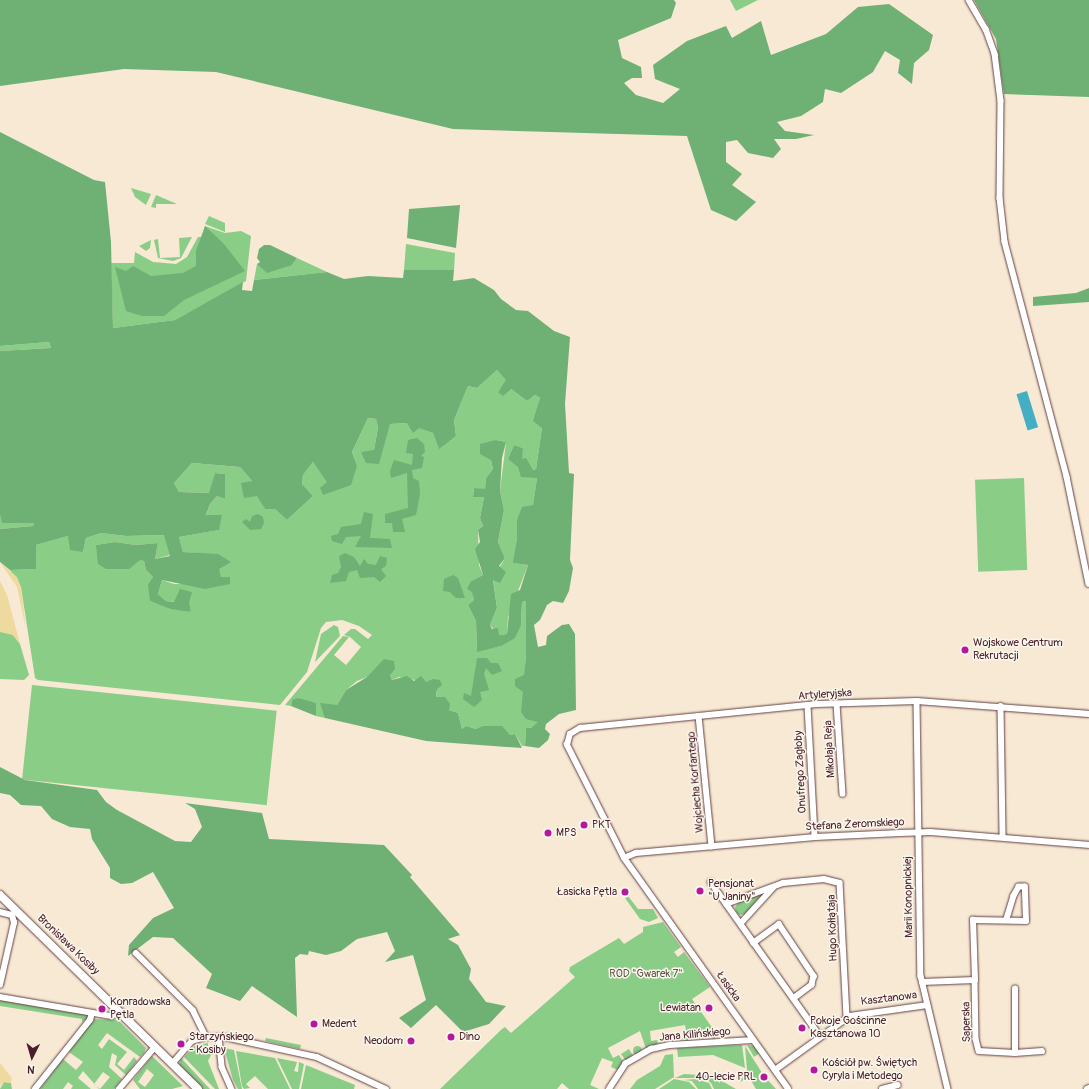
<!DOCTYPE html>
<html>
<head>
<meta charset="utf-8">
<style>
	body { margin:0 }
	#map { position:relative; width:1089px; height:1089px; overflow:hidden; background:#f7e9d3; font-family:Pangolin,sans-serif }
	div>[style] { position:absolute }
	.green>* { inset:0; background:#8acd87; transform-origin:0 0 }
	.round { border-radius:50% }
	.forest>* { inset:0; background:#6fb074 }
	.sand>* { inset:0; background:#eeda9e }
	.water>* { inset:0; background:#44afc3; transform-origin:0 0 }
	.roads { filter:drop-shadow(0 0 1px #643d44) drop-shadow(0 0 1px #643d44) }
	.street>* { height:5.5px; margin:-2.75px; padding:0 2.75px; transform-origin:2.75px; border-radius:2.75px; background:#fff }
	.secondary>* { height:8px; margin:-4px; padding:0 4px; transform-origin:4px; border-radius:4px; background:#fff }
	.dots>* { width:11px; height:11px; translate:-50% -50%; box-sizing:border-box; border:2px solid #fbf7ec; border-radius:50% }
	span { translate:-50% -50%; white-space:nowrap; text-align:center; line-height:1.15; -webkit-text-stroke:3px #fbf7ec; paint-order:stroke }
	.poi-label { font-size:11px; color:#4a1f2b }
	.left { translate:0 -50%; text-align:left }
	.right { translate:-100% -50%; text-align:right }
	.street-label { font-size:11px; color:#4a1f2b }
	.park-label { font-size:11px; color:#5d5347 }
	.north { position:absolute; left:12px; top:1037px; width:40px; height:40px; -webkit-text-stroke:3px #fbf7ec; paint-order:stroke; rotate:185deg; font-size:11px; font-weight:700; line-height:16px; text-align:center; color:#4a1f2b }
	.north::after { content:''; display:block; margin:auto; width:14px; height:18px; background:#4a1f2b; clip-path:polygon(50% 0,100% 100%,50% 72%,0 100%) }
</style>
</head>
<body>
<div id="map">
	<div class="green">
		<div style="clip-path:polygon(730px 0,758px 0,736px 11px)"></div>
		<div style="clip-path:polygon(131px 188px,151px 194px,146px 205px,135px 197px)"></div>
		<div style="clip-path:polygon(156px 195px,177px 204px,156px 204px,156px 208px,151px 207px)"></div>
		<div style="clip-path:polygon(209px 216px,225px 223px,225px 232px,205px 224px)"></div>
		<div style="clip-path:polygon(205px 226px,225px 233px,241px 231px,251px 236px,246px 281px,175px 320px,113px 328px,111px 263px,134px 263px,135px 252px,153px 262px,176px 264px,187px 257px,198px 237px,203px 237px)"></div>
		<div style="clip-path:polygon(192px 237px,181px 258px,173px 261px,158px 258px,154px 240px,158px 239px,160px 258px,180px 257px,179px 238px)"></div>
		<div style="clip-path:polygon(151px 240px,150px 248px,146px 251px,139px 246px)"></div>
		<div style="clip-path:polygon(406px 244px,455px 253px,454px 270px,404px 270px)"></div>
		<div style="clip-path:polygon(297px 258px,327px 272px,254px 280px,257px 264px,292px 265px)"></div>
		<div style="clip-path:polygon(49px 342px,51px 348px,0 351px,0 346px)"></div>
		<div style="clip-path:polygon(497px 370px,507px 380px,498px 392px,511px 389px,527px 401px,535px 395px,540px 398px,538px 407px,542px 428px,536px 469px,533px 470px,521px 459px,523px 448px,514px 445px,508px 459px,537px 478px,533px 506px,517px 520px,517px 538px,514px 563px,528px 565px,508px 617px,507px 634px,499px 635px,490px 625px,497px 608px,493px 579px,505px 558px,498px 542px,504px 510px,500px 491px,506px 442px,496px 440px,491px 460px,493px 469px,486px 478px,485px 490px,474px 488px,473px 497px,484px 497px,480px 518px,483px 526px,478px 530px,479px 565px,483px 575px,471px 581px,474px 600px,468px 605px,476px 621px,477px 651px,501px 646px,521px 625px,522px 602px,526px 601px,526px 656px,523px 692px,539px 722px,531px 728px,526px 728px,525px 746px,522px 746px,515px 734px,510px 735px,493px 726px,476px 729px,466px 726px,462px 729px,458px 713px,449px 710px,436px 698px,437px 689px,426px 682px,399px 677px,392px 680px,390px 675px,367px 677px,357px 681px,346px 690px,337px 705px,325px 712px,325px 718px,316px 716px,316px 703px,292px 700px,291px 706px,285px 705px,343px 636px,349px 637px,334px 655px,346px 665px,361px 647px,350px 637px,344px 635px,351px 629px,355px 629px,368px 639px,372px 635px,359px 626px,342px 620px,326px 622px,321px 628px,307px 672px,280px 705px,38px 680px,35px 678px,21px 587px,10px 570px,36px 569px,36px 545px,68px 536px,83px 552px,86px 538px,101px 533px,126px 536px,165px 535px,170px 555px,155px 559px,158px 543px,136px 545px,115px 542px,96px 545px,144px 561px,146px 570px,153px 577px,150px 601px,191px 612px,188px 603px,166px 601px,158px 594px,162px 580px,174px 584px,230px 584px,230px 577px,221px 577px,218px 569px,197px 553px,183px 552px,179px 537px,219px 530px,206px 516px,210px 504px,217px 496px,225px 499px,225px 474px,215px 473px,210px 493px,179px 492px,174px 483px,192px 463px,240px 467px,252px 481px,265px 509px,275px 509px,287px 520px,313px 496px,302px 484px,303px 475px,313px 462px,328px 482px,357px 466px,352px 452px,368px 418px,376px 419px,378px 426px,374px 450px,366px 463px,390px 424px,407px 423px,433px 433px,439px 448px,456px 436px,454px 420px,468px 386px,477px 388px)"></div>
		<div style="left:1024px;top:478px;width:92px;height:49px;rotate:88deg"></div>
		<div style="clip-path:polygon(0 515px,3px 523px,34px 523px,33px 526px,0 529px)"></div>
		<div style="clip-path:polygon(334px 625px,338px 627px,340px 636px,315px 662px,321px 634px)"></div>
		<div style="clip-path:polygon(4px 631px,13px 635px,20px 644px,29px 675px,24px 680px,0 679px,0 632px)"></div>
		<div style="left:32px;top:685px;width:246px;height:95px;rotate:6deg"></div>
		<div style="clip-path:polygon(764px 893px,745px 914px,739px 915px,736px 912px,735px 907px,738px 903px)"></div>
		<div style="clip-path:polygon(628px 896px,638px 909px,653px 909px,658px 918px,649px 922px,640px 919px,625px 898px)"></div>
		<div style="clip-path:polygon(663px 922px,681px 947px,674px 952px,678px 957px,684px 952px,710px 987px,692px 999px,718px 1036px,713px 1040px,711px 1035px,693px 1036px,693px 1041px,684px 1041px,684px 1036px,687px 1035px,685px 1025px,650px 1031px,651px 1041px,657px 1040px,658px 1044px,646px 1049px,640px 1031px,608px 1048px,613px 1058px,619px 1055px,624px 1063px,618px 1070px,611px 1067px,613px 1062px,602px 1058px,590px 1085px,599px 1089px,569px 1089px,562px 1083px,557px 1089px,440px 1089px,502px 1029px,505px 1027px,511px 1033px,575px 977px,569px 971px,570px 967px,619px 938px,624px 944px,643px 932px,643px 927px)"></div>
		<div style="clip-path:polygon(0 998px,85px 1013px,88px 1018px,82px 1022px,82px 1019px,0 1006px)"></div>
		<div style="clip-path:polygon(evenodd,94px 1019px,118px 1020px,146px 1048px,144px 1053px,140px 1057px,107px 1033px,98px 1045px,102px 1049px,109px 1039px,127px 1052px,117px 1064px,124px 1070px,134px 1057px,137px 1061px,126px 1075px,115px 1065px,117px 1056px,112px 1053px,109px 1067px,122px 1079px,114px 1089px,99px 1089px,83px 1071px,78px 1078px,91px 1089px,71px 1089px,73px 1086px,68px 1082px,63px 1089px,40px 1089px,63px 1059px,76px 1070px,83px 1062px,69px 1052px,94px 1019px,103px 1072px,110px 1077px,100px 1089px,94px 1084px,103px 1072px)"></div>
		<div style="clip-path:polygon(266px 1038px,301px 1045px,300px 1049px,265px 1041px)"></div>
		<div style="clip-path:polygon(208px 1043px,208px 1053px,216px 1053px,211px 1055px,208px 1061px,219px 1089px,215px 1089px,184px 1057px,195px 1046px)"></div>
		<div style="clip-path:polygon(742px 1045px,745px 1068px,713px 1055px,678px 1057px,677px 1048px)"></div>
		<div style="clip-path:polygon(747px 1045px,755px 1046px,761px 1052px,754px 1057px)"></div>
		<div class="round" style="left:632.5px;top:1045.5px;width:9px;height:9px"></div>
		<div style="clip-path:polygon(745px 1046px,764px 1076px,776px 1089px,756px 1089px,749px 1077px,740px 1082px,747px 1070px)"></div>
		<div style="clip-path:polygon(224px 1048px,234px 1050px,242px 1089px,238px 1089px,233px 1080px)"></div>
		<div style="clip-path:polygon(629px 1049px,633px 1056px,626px 1061px,621px 1054px)"></div>
		<div style="clip-path:polygon(236px 1051px,275px 1058px,290px 1089px,268px 1089px,255px 1076px,246px 1084px,250px 1088px,244px 1089px,242px 1086px)"></div>
		<div style="clip-path:polygon(673px 1054px,674px 1077px,655px 1089px,630px 1089px,637px 1080px,660px 1066px,665px 1055px)"></div>
		<div style="clip-path:polygon(evenodd,152px 1056px,183px 1086px,172px 1089px,140px 1089px,133px 1080px,152px 1056px,147px 1069px,154px 1075px,145px 1087px,138px 1082px,147px 1069px)"></div>
		<div style="clip-path:polygon(181px 1058px,210px 1089px,202px 1089px,179px 1065px)"></div>
		<div style="clip-path:polygon(277px 1058px,297px 1062px,294px 1071px,298px 1072px,299px 1062px,304px 1064px,299px 1089px,292px 1089px)"></div>
		<div style="clip-path:polygon(306px 1065px,355px 1085px,354px 1089px,301px 1089px)"></div>
		<div style="clip-path:polygon(684px 1074px,713px 1076px,736px 1089px,714px 1089px,711px 1083px,704px 1078px,675px 1078px)"></div>
		<div style="clip-path:polygon(674px 1079px,689px 1082px,696px 1089px,659px 1089px)"></div>
		<div style="clip-path:polygon(696px 1079px,709px 1083px,712px 1089px,698px 1089px,692px 1081px,684px 1080px)"></div>
		<div style="clip-path:polygon(4px 1082px,11px 1083px,12px 1089px,0 1089px)"></div>
	</div>
	<div class="forest">
		<div style="clip-path:polygon(0 0,674px 0,676px 3px,671px 18px,618px 40px,622px 58px,641px 67px,642px 78px,632px 78px,624px 83px,636px 95px,663px 103px,680px 89px,655px 79px,653px 65px,687px 41px,726px 26px,732px 38px,761px 21px,771px 55px,826px 34px,858px 7px,889px 4px,933px 35px,929px 50px,914px 63px,912px 84px,898px 73px,900px 60px,885px 51px,873px 72px,841px 93px,825px 89px,823px 102px,801px 116px,777px 122px,785px 131px,814px 135px,796px 139px,774px 139px,781px 149px,773px 158px,748px 153px,737px 140px,726px 142px,726px 162px,742px 174px,732px 185px,756px 202px,736px 221px,711px 210px,687px 136px,453px 129px,216px 72px,124px 69px,0 86px)"></div>
		<div style="clip-path:polygon(974px 0,1089px 0,1089px 97px,1004px 94px,996px 39px)"></div>
		<div style="clip-path:polygon(0 132px,94px 180px,105px 182px,111px 242px,113px 328px,175px 320px,243px 282px,242px 290px,252px 291px,254px 280px,327px 272px,344px 279px,368px 276px,403px 278px,404px 270px,454px 270px,453px 281px,474px 278px,494px 290px,501px 299px,516px 310px,528px 311px,554px 331px,570px 337px,565px 404px,569px 473px,574px 474px,570px 560px,573px 568px,569px 591px,563px 603px,553px 601px,547px 605px,540px 620px,534px 625px,538px 647px,546px 645px,547px 636px,562px 625px,569px 624px,575px 634px,576px 710px,559px 714px,546px 724px,545px 729px,550px 734px,548px 740px,539px 748px,525px 746px,526px 728px,531px 728px,538px 722px,526px 719px,521px 712px,523px 692px,515px 686px,515px 679px,524px 675px,526px 656px,526px 601px,522px 602px,521px 625px,515px 638px,501px 646px,477px 652px,476px 621px,468px 605px,474px 600px,472px 592px,467px 589px,471px 581px,483px 575px,475px 549px,480px 542px,478px 530px,483px 526px,480px 518px,484px 497px,473px 497px,474px 488px,485px 489px,486px 478px,493px 469px,491px 460px,480px 454px,480px 444px,496px 440px,506px 442px,502px 458px,500px 491px,504px 510px,498px 542px,505px 558px,499px 566px,506px 572px,500px 583px,493px 580px,497px 608px,490px 625px,492px 629px,498px 628px,499px 635px,507px 634px,511px 594px,520px 590px,528px 565px,513px 563px,517px 538px,517px 520px,522px 507px,533px 505px,537px 478px,521px 477px,518px 467px,508px 459px,514px 445px,523px 448px,522px 459px,526px 458px,533px 470px,536px 469px,542px 428px,533px 421px,540px 398px,535px 395px,527px 401px,511px 389px,503px 396px,498px 392px,506px 380px,497px 370px,477px 388px,468px 386px,454px 420px,456px 436px,439px 449px,433px 433px,419px 428px,413px 433px,407px 423px,390px 424px,379px 464px,366px 463px,361px 452px,374px 450px,378px 427px,376px 419px,368px 418px,352px 452px,357px 466px,351px 485px,323px 495px,320px 488px,327px 482px,313px 462px,303px 475px,302px 484px,313px 496px,287px 520px,275px 509px,265px 509px,257px 496px,244px 498px,241px 483px,252px 481px,240px 467px,192px 463px,174px 483px,179px 492px,209px 493px,215px 473px,225px 474px,225px 499px,217px 496px,210px 504px,206px 515px,222px 515px,219px 530px,179px 537px,183px 552px,218px 554px,231px 562px,219px 569px,221px 577px,230px 577px,230px 584px,205px 589px,162px 580px,158px 594px,166px 601px,174px 602px,180px 589px,192px 592px,189px 603px,191px 612px,171px 609px,150px 601px,148px 585px,153px 577px,146px 570px,144px 561px,140px 560px,129px 569px,106px 569px,98px 564px,96px 545px,115px 542px,136px 545px,158px 543px,155px 559px,170px 556px,164px 535px,126px 536px,101px 533px,86px 538px,83px 552px,70px 550px,68px 536px,36px 545px,36px 569px,10px 570px,0 562px,0 529px,33px 526px,34px 523px,2px 523px,0 515px,0 351px,51px 348px,49px 342px,0 346px)"></div>
		<div style="clip-path:polygon(460px 205px,456px 248px,407px 238px,409px 209px)"></div>
		<div style="clip-path:polygon(205px 226px,224px 244px,245px 271px,184px 300px,164px 316px,142px 316px,126px 311px,115px 267px,126px 271px,133px 266px,151px 276px,183px 273px,196px 266px,196px 251px)"></div>
		<div style="clip-path:polygon(264px 245px,270px 245px,297px 258px,292px 265px,267px 273px,257px 264px,260px 262px,257px 258px,259px 249px)"></div>
		<div style="clip-path:polygon(1089px 288px,1089px 302px,1033px 306px,1033px 297px,1076px 293px)"></div>
		<div style="clip-path:polygon(417px 438px,424px 444px,425px 452px,421px 456px,424px 457px,422px 468px,412px 470px,413px 478px,419px 481px,420px 494px,416px 515px,402px 519px,405px 532px,393px 532px,392px 523px,385px 523px,385px 514px,408px 508px,407px 473px,391px 478px,390px 471px,394px 460px,412px 465px,413px 454px,406px 453px,408px 440px)"></div>
		<div style="clip-path:polygon(364px 512px,373px 514px,370px 538px,390px 539px,392px 548px,355px 547px,361px 536px,346px 537px,342px 544px,332px 541px,331px 536px,338px 534px,341px 527px,361px 524px)"></div>
		<div style="clip-path:polygon(258px 514px,263px 517px,264px 523px,261px 529px,250px 530px,242px 522px,246px 519px,250px 522px,252px 516px)"></div>
		<div style="clip-path:polygon(345px 553px,354px 557px,360px 566px,364px 559px,368px 564px,376px 565px,380px 556px,387px 558px,386px 566px,381px 569px,386px 576px,380px 582px,374px 577px,360px 578px,357px 570px,349px 572px,346px 581px,330px 583px,332px 575px,338px 573px,341px 567px,339px 556px)"></div>
		<div style="clip-path:polygon(453px 575px,458px 578px,465px 598px,456px 598px,450px 592px,443px 591px,444px 579px)"></div>
		<div style="clip-path:polygon(477px 658px,487px 658px,491px 663px,498px 663px,502px 671px,492px 675px,486px 668px,484px 674px,489px 690px,480px 692px,482px 700px,474px 707px,463px 699px,464px 693px,471px 696px)"></div>
		<div style="clip-path:polygon(384px 659px,394px 661px,395px 669px,390px 675px,392px 680px,407px 676px,414px 681px,421px 676px,426px 682px,433px 679px,440px 680px,442px 685px,437px 689px,436px 697px,445px 697px,450px 704px,449px 710px,458px 713px,462px 729px,466px 726px,476px 729px,483px 726px,502px 726px,510px 735px,515px 734px,522px 748px,426px 741px,325px 718px,320px 703px,337px 705px,346px 690px,367px 677px)"></div>
		<div style="clip-path:polygon(298px 698px,316px 703px,316px 716px,291px 706px,292px 700px)"></div>
		<div style="clip-path:polygon(0 767px,25px 780px,97px 790px,106px 802px,117px 810px,175px 841px,191px 842px,202px 827px,195px 809px,185px 803px,262px 813px,269px 839px,384px 845px,412px 875px,410px 877px,460px 935px,448px 939px,458px 945px,471px 969px,469px 979px,486px 1002px,506px 1006px,489px 1024px,463px 1032px,436px 1005px,411px 1028px,399px 1018px,426px 1000px,413px 955px,385px 962px,395px 951px,387px 932px,357px 939px,341px 951px,326px 955px,309px 951px,308px 955px,300px 954px,295px 958px,297px 1017px,252px 986px,240px 1001px,206px 988px,212px 974px,173px 938px,153px 937px,128px 956px,129px 945px,153px 918px,174px 908px,153px 872px,132px 883px,121px 884px,110px 878px,110px 868px,92px 839px,90px 829px,70px 827px,52px 819px,41px 806px,21px 805px,10px 795px,0 793px)"></div>
	</div>
	<div class="sand">
		<div style="clip-path:polygon(0 562px,17px 577px,21px 587px,26px 629px,17px 587px)"></div>
		<div style="clip-path:polygon(0 581px,7px 595px,20px 644px,13px 635px,0 632px)"></div>
		<div style="clip-path:polygon(0 1063px,12px 1078px,11px 1083px,4px 1082px,0 1086px)"></div>
	</div>
	<div class="water">
		<div style="left:1027px;top:391px;width:38px;height:11px;rotate:73deg"></div>
	</div>
	<div class="roads">
		<div class="street">
			<div style="left:969px;top:0;width:34px;rotate:60deg"></div>
			<div style="left:986px;top:29px;width:27px;rotate:70deg"></div>
			<div style="left:995px;top:54px;width:47px;rotate:82.7deg"></div>
			<div style="left:1001px;top:101px;width:97px;rotate:90.6deg"></div>
			<div style="left:1000px;top:198px;width:44px;rotate:83.5deg"></div>
			<div style="left:1005px;top:242px;width:243px;rotate:75.2deg"></div>
			<div style="left:1067px;top:477px;width:109px;rotate:78.4deg"></div>
			<div style="left:917px;top:701px;width:275px;rotate:89.2deg"></div>
			<div style="left:921px;top:976px;width:116px;rotate:76.6deg"></div>
			<div style="left:837px;top:704px;width:90px;rotate:86.2deg"></div>
			<div style="left:808px;top:706px;width:131px;rotate:86.9deg"></div>
			<div style="left:1001px;top:706px;width:131px;rotate:89.1deg"></div>
			<div style="left:699px;top:716px;width:131px;rotate:84.3deg"></div>
			<div style="left:624px;top:858px;width:13px;rotate:-23deg"></div>
			<div style="left:636px;top:853px;width:180px;rotate:-5.1deg"></div>
			<div style="left:815px;top:837px;width:85px;rotate:-2.7deg"></div>
			<div style="left:900px;top:833px;width:31px;rotate:-2deg"></div>
			<div style="left:931px;top:832px;width:159px;rotate:4.7deg"></div>
			<div style="left:711px;top:882px;width:189px;rotate:54.7deg"></div>
			<div style="left:726px;top:904px;width:61px;rotate:-20.2deg"></div>
			<div style="left:783px;top:883px;width:41px;rotate:-5.6deg"></div>
			<div style="left:824px;top:879px;width:16px;rotate:14deg"></div>
			<div style="left:840px;top:883px;width:134px;rotate:87deg"></div>
			<div style="left:0;top:912px;width:12px;rotate:14deg"></div>
			<div style="left:741px;top:923px;width:47px;rotate:-47.6deg"></div>
			<div style="left:753px;top:943px;width:32px;rotate:-36deg"></div>
			<div style="left:779px;top:924px;width:63px;rotate:56.1deg"></div>
			<div style="left:814px;top:976px;width:9px;rotate:103deg"></div>
			<div style="left:812px;top:985px;width:21px;rotate:143deg"></div>
			<div style="left:136px;top:953px;width:81px;rotate:45deg"></div>
			<div style="left:193px;top:1010px;width:30px;rotate:64deg"></div>
			<div style="left:975px;top:980px;width:60px;rotate:-91.9deg"></div>
			<div style="left:973px;top:920px;width:53px;rotate:1.1deg"></div>
			<div style="left:1026px;top:921px;width:34px;rotate:-92deg"></div>
			<div style="left:1025px;top:887px;width:6px;rotate:180deg"></div>
			<div style="left:1019px;top:887px;width:10px;rotate:119deg"></div>
			<div style="left:1014px;top:896px;width:24px;rotate:107deg"></div>
			<div style="left:922px;top:982px;width:53px;rotate:-2.2deg"></div>
			<div style="left:975px;top:980px;width:59px;rotate:89deg"></div>
			<div style="left:976px;top:1039px;width:12px;rotate:76deg"></div>
			<div style="left:979px;top:1051px;width:36px;rotate:3deg"></div>
			<div style="left:1015px;top:1053px;width:27px;rotate:-4deg"></div>
			<div style="left:0;top:985px;width:64px;rotate:-77.3deg"></div>
			<div style="left:14px;top:923px;width:8px;rotate:-104deg"></div>
			<div style="left:0;top:997px;width:113px;rotate:9.7deg"></div>
			<div style="left:111px;top:1016px;width:11px;rotate:-22deg"></div>
			<div style="left:219px;top:1037px;width:30px;rotate:84deg"></div>
			<div style="left:222px;top:1067px;width:24px;rotate:66deg"></div>
			<div style="left:1015px;top:1053px;width:64px;rotate:-90deg"></div>
			<div style="left:172px;top:1064px;width:30px;rotate:-49deg"></div>
			<div style="left:192px;top:1041px;width:15px;rotate:-16deg"></div>
			<div style="left:206px;top:1037px;width:19px"></div>
			<div style="left:225px;top:1037px;width:94px;rotate:12.3deg"></div>
			<div style="left:317px;top:1057px;width:76px;rotate:24.9deg"></div>
			<div style="left:775px;top:1070px;width:92px;rotate:-35.8deg"></div>
			<div style="left:850px;top:1016px;width:78px;rotate:-8.1deg"></div>
			<div style="left:35px;top:1089px;width:88px;rotate:-51.4deg"></div>
			<div style="left:90px;top:1020px;width:7px;rotate:-74deg"></div>
			<div style="left:119px;top:1089px;width:55px;rotate:-49.4deg"></div>
			<div style="left:609px;top:1089px;width:30px;rotate:-57deg"></div>
			<div style="left:625px;top:1064px;width:30px;rotate:-30deg"></div>
			<div style="left:651px;top:1049px;width:19px;rotate:-12deg"></div>
			<div style="left:670px;top:1045px;width:83px;rotate:-3.4deg"></div>
			<div style="left:788px;top:1089px;width:283px;rotate:-125.4deg"></div>
			<div style="left:624px;top:858px;width:127px;rotate:-116.8deg"></div>
			<div style="left:567px;top:745px;width:11px;rotate:-75deg"></div>
			<div style="left:570px;top:734px;width:12px;rotate:-31deg"></div>
			<div style="left:580px;top:728px;width:238px;rotate:-5.8deg"></div>
			<div style="left:817px;top:704px;width:100px;rotate:-1.7deg"></div>
			<div style="left:917px;top:701px;width:172px;rotate:4.3deg"></div>
			<div style="left:882px;top:1089px;width:16px;rotate:-14deg"></div>
			<div style="left:1087px;top:1089px;width:2px;rotate:-27deg"></div>
		</div>
		<div class="secondary">
			<div style="left:0;top:895px;width:277px;rotate:44.4deg"></div>
		</div>
	</div>
	<div class="dots">
		<div style="left:965px;top:650px;background:#b5179e"></div>
		<div style="left:584px;top:825px;background:#b5179e"></div>
		<div style="left:548px;top:833px;background:#b5179e"></div>
		<div style="left:700px;top:891px;background:#b5179e"></div>
		<div style="left:625px;top:892px;background:#b5179e"></div>
		<div style="left:709px;top:1008px;background:#b5179e"></div>
		<div style="left:102px;top:1009px;background:#b5179e"></div>
		<div style="left:314px;top:1024px;background:#b5179e"></div>
		<div style="left:802px;top:1028px;background:#b5179e"></div>
		<div style="left:451px;top:1037px;background:#b5179e"></div>
		<div style="left:411px;top:1041px;background:#b5179e"></div>
		<div style="left:181px;top:1044px;background:#b5179e"></div>
		<div style="left:814px;top:1070px;background:#b5179e"></div>
		<div style="left:764px;top:1077px;background:#b5179e"></div>
	</div>
	<div class="poi-label">
		<span class="left" style="left:973px;top:650px">Wojskowe Centrum<br>Rekrutacji</span>
		<span class="left" style="left:592px;top:825px">PKT</span>
		<span class="left" style="left:556px;top:833px">MPS</span>
		<span class="left" style="left:708px;top:891px">Pensjonat<br>"U Janiny"</span>
		<span class="right" style="left:617px;top:892px">Łasicka Pętla</span>
		<span class="left" style="left:110px;top:1009px">Konradowska<br>Pętla</span>
		<span class="right" style="left:701px;top:1008px">Lewiatan</span>
		<span class="left" style="left:810px;top:1028px">Pokoje Gościnne<br>Kasztanowa 10</span>
		<span class="left" style="left:322px;top:1024px">Medent</span>
		<span class="left" style="left:459px;top:1037px">Dino</span>
		<span class="left" style="left:189px;top:1044px">Starzyńskiego<br>- Kosiby</span>
		<span class="right" style="left:403px;top:1041px">Neodom</span>
		<span class="left" style="left:822px;top:1070px">Kościół pw. Świętych<br>Cyryla i Metodego</span>
		<span class="right" style="left:756px;top:1077px">40-lecie PRL</span>
	</div>
	<div class="street-label">
		<span style="left:825px;top:695px;rotate:-4deg">Artyleryjska</span>
		<span style="left:830px;top:749px;rotate:-93deg">Mikołaja Reja</span>
		<span style="left:801px;top:772px;rotate:-93deg">Onufrego Zagłoby</span>
		<span style="left:696px;top:782px;rotate:-95deg">Wojciecha Korfantego</span>
		<span style="left:855px;top:825px;rotate:-3deg">Stefana Żeromskiego</span>
		<span style="left:909px;top:897px;rotate:-91deg">Marii Konopnickiej</span>
		<span style="left:833px;top:928px;rotate:-92deg">Hugo Kołłątaja</span>
		<span style="left:68px;top:945px;rotate:44deg">Bronisława Kosiby</span>
		<span style="left:728px;top:987px;rotate:55deg">Łasicka</span>
		<span style="left:889px;top:999px;rotate:-7deg">Kasztanowa</span>
		<span style="left:967px;top:1022px;rotate:-91deg">Saperska</span>
		<span style="left:695px;top:1035px;rotate:-5deg">Jana Kilińskiego</span>
	</div>
	<div class="park-label">
		<span style="left:646px;top:974px">ROD "Gwarek 7"</span>
	</div>
	<div class="north">N</div>
</div>
</body>
</html>
